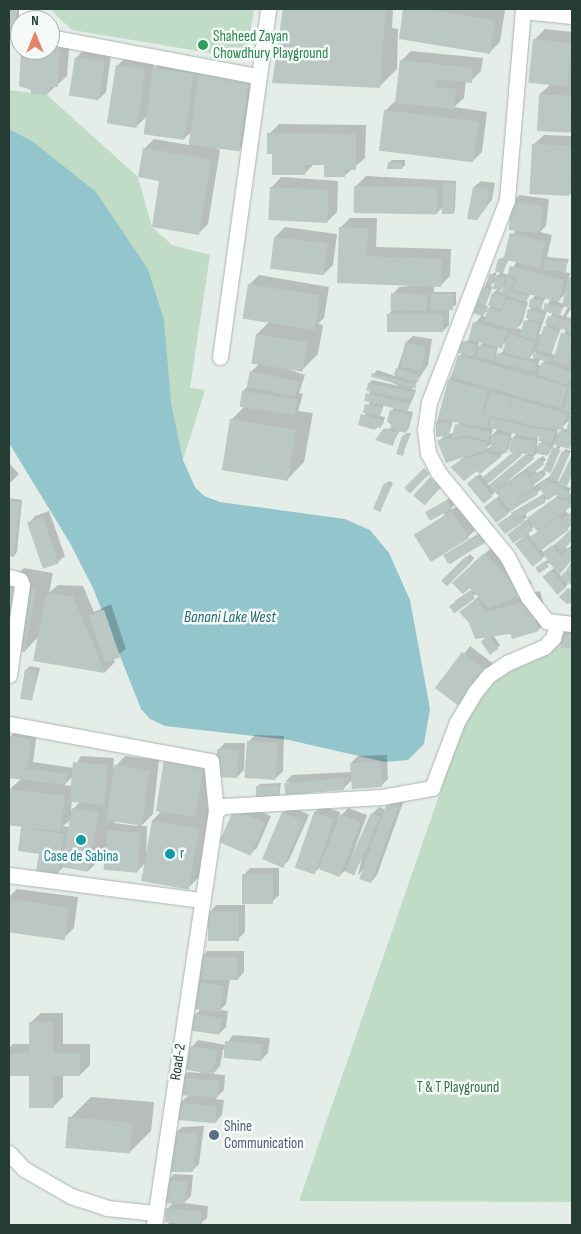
<!DOCTYPE html>
<html>
<head>
<meta charset="utf-8">
<style>
	body { margin:0 }
	#map { position:relative; width:581px; height:1234px; overflow:hidden; background:#e5ede9; font-family:"Sofia Sans Condensed",sans-serif }
	div>[style] { position:absolute }
	.green>* { inset:0; background:#c0dcc6 }
	.water>* { inset:0; background:#93c6cc }
	.shadow>* { inset:0; background:#0003; transform-origin:0 0 }
	.building>* { inset:0; background:#bac7c2; transform-origin:0 0 }
	.roads { filter:drop-shadow(0 0 1px #a8b5b0) drop-shadow(0 0 1px #a8b5b0) }
	.minor>* { height:15px; margin:-7.5px; padding:0 7.5px; transform-origin:7.5px; border-radius:7.5px; background:#fff }
	.dots>* { width:14px; height:14px; translate:-50% -50%; box-sizing:border-box; border:2px solid #f5f9f7; border-radius:50% }
	span { translate:-50% -50%; white-space:nowrap; text-align:center; line-height:1.15; -webkit-text-stroke:5px #f5f9f7; paint-order:stroke }
	.leisure-label { font-size:15px; color:#27864d }
	.left { translate:0 -50%; text-align:left }
	.culture-label { font-size:15px; color:#0d838f }
	.street-label { font-size:15px; color:#263d36 }
	.park-label { font-size:15px; color:#347048 }
	.service-label { font-size:15px; color:#4e5e75 }
	.water-label { font-size:16px; color:#256a74; font-style:italic }
	.frame { position:absolute; inset:0; border:10px solid #263d36; pointer-events:none }
	.north { position:absolute; left:10px; top:10px; width:50px; height:50px; box-sizing:border-box; background:#f5f9f7; border:1px solid #a2aeaa; border-radius:50%; rotate:0deg; font-size:14px; font-weight:700; line-height:20px; text-align:center; color:#263d36 }
	.north::after { content:''; display:block; margin:auto; width:18px; height:22px; background:#e5836b; clip-path:polygon(50% 0,100% 100%,50% 72%,0 100%) }
</style>
</head>
<body>
<div id="map">
	<div class="green">
		<div style="clip-path:polygon(50px 9px,254px 9px,246px 59px,72px 30px)"></div>
		<div style="clip-path:polygon(9px 90px,47px 95px,138px 177px,152px 227px,172px 245px,210px 255px,190px 388px,205px 390px,183px 460px,171px 402px,32px 141px,9px 129px)"></div>
		<div style="clip-path:polygon(572px 636px,572px 1202px,299px 1201px,445px 778px,458px 725px,499px 672px,544px 643px)"></div>
	</div>
	<div class="water">
		<div style="clip-path:polygon(9px 129px,32px 141px,96px 192px,148px 269px,164px 320px,171px 402px,183px 460px,195px 487px,204px 496px,220px 502px,345px 519px,370px 530px,389px 553px,410px 600px,430px 709px,424px 744px,408px 760px,385px 762px,289px 740px,165px 726px,150px 719px,141px 709px,93px 588px,70px 543px,9px 443px)"></div>
	</div>
	<div class="shadow">
		<div style="clip-path:polygon(9px 9px,26px 9px,24px 20px,20px 20px,20px 31px,13px 38px,9px 37px)"></div>
		<div style="clip-path:polygon(284px 9px,393px 9px,392px 28px,398px 29px,397px 69px,379px 87px,273px 82px)"></div>
		<div style="clip-path:polygon(405px 9px,505px 10px,500px 42px,490px 52px,400px 38px)"></div>
		<div style="clip-path:polygon(545px 29px,572px 32px,572px 132px,537px 130px,540px 94px,551px 84px,535px 39px)"></div>
		<div style="clip-path:polygon(50px 36px,70px 37px,67px 76px,47px 94px,33px 89px,22px 50px,50px 50px)"></div>
		<div style="clip-path:polygon(83px 51px,111px 55px,106px 92px,99px 99px,76px 58px)"></div>
		<div style="clip-path:polygon(411px 51px,483px 58px,481px 71px,471px 81px,466px 81px,464px 98px,454px 107px,487px 112px,482px 152px,472px 162px,381px 150px,386px 110px,396px 100px,401px 61px)"></div>
		<div style="clip-path:polygon(127px 56px,155px 60px,154px 69px,165px 58px,260px 70px,249px 140px,239px 150px,211px 146px,220px 150px,208px 224px,198px 234px,144px 149px,154px 139px,189px 145px,191px 132px,184px 139px,148px 115px,137px 126px,117px 66px)"></div>
		<div style="clip-path:polygon(279px 124px,366px 125px,365px 158px,344px 176px,325px 164px,314px 164px,304px 174px,274px 153px,269px 134px)"></div>
		<div style="clip-path:polygon(544px 135px,572px 136px,572px 194px,531px 192px,533px 145px)"></div>
		<div style="clip-path:polygon(392px 160px,405px 160px,405px 165px,402px 168px,389px 163px)"></div>
		<div style="clip-path:polygon(366px 176px,456px 181px,455px 210px,452px 214px,443px 207px,436px 214px,356px 186px)"></div>
		<div style="clip-path:polygon(281px 177px,338px 181px,337px 212px,327px 222px,271px 188px)"></div>
		<div style="clip-path:polygon(481px 181px,495px 183px,492px 200px,476px 219px,474px 187px)"></div>
		<div style="clip-path:polygon(evenodd,519px 195px,549px 199px,546px 226px,540px 232px,552px 235px,547px 257px,569px 259px,564px 272px,570px 273px,572px 264px,569px 279px,572px 276px,572px 307px,566px 317px,571px 318px,572px 314px,572px 412px,569px 418px,572px 415px,572px 444px,569px 447px,561px 445px,551px 469px,548px 472px,544px 470px,546px 474px,541px 479px,519px 496px,550px 476px,563px 452px,566px 449px,571px 451px,556px 480px,560px 482px,572px 458px,572px 476px,566px 486px,570px 488px,572px 484px,569px 494px,572px 493px,572px 505px,565px 510px,569px 515px,572px 512px,572px 525px,541px 549px,544px 553px,572px 530px,572px 539px,565px 546px,567px 549px,572px 545px,572px 559px,559px 573px,562px 577px,572px 563px,572px 583px,564px 579px,568px 584px,558px 594px,544px 577px,555px 567px,551px 563px,540px 565px,549px 559px,546px 555px,542px 558px,517px 544px,525px 535px,511px 532px,559px 495px,554px 494px,525px 513px,527px 517px,524px 520px,505px 533px,499px 524px,502px 521px,545px 493px,542px 489px,497px 521px,489px 504px,499px 496px,495px 492px,492px 495px,471px 481px,480px 474px,484px 478px,515px 451px,513px 438px,517px 433px,512px 432px,509px 449px,480px 472px,477px 469px,452px 467px,465px 456px,439px 441px,445px 435px,437px 435px,437px 422px,449px 380px,462px 352px,462px 342px,470px 340px,475px 323px,482px 315px,474px 313px,476px 306px,490px 275px,496px 272px,499px 259px,505px 257px,515px 230px,513px 202px,519px 195px,509px 259px,517px 261px,509px 275px,502px 273px,509px 259px,519px 195px,497px 271px,501px 272px,495px 278px,497px 271px,519px 195px,497px 279px,495px 288px,490px 286px,497px 279px,519px 195px,506px 284px,503px 292px,499px 291px,506px 284px,519px 195px,493px 287px,498px 289px,493px 293px,492px 305px,486px 311px,488px 306px,484px 305px,493px 287px,519px 195px,531px 293px,536px 295px,532px 299px,529px 317px,523px 330px,517px 328px,522px 323px,528px 302px,526px 301px,531px 293px,519px 195px,566px 293px,564px 304px,557px 302px,566px 293px,519px 195px,546px 297px,551px 299px,544px 310px,540px 309px,546px 297px,519px 195px,564px 306px,568px 307px,563px 316px,559px 315px,564px 306px,519px 195px,489px 309px,486px 317px,482px 316px,489px 309px,519px 195px,547px 311px,553px 312px,542px 335px,539px 334px,547px 311px,519px 195px,561px 328px,566px 329px,556px 355px,551px 354px,561px 328px,519px 195px,479px 341px,483px 342px,478px 348px,479px 341px,519px 195px,507px 342px,504px 351px,496px 355px,498px 347px,507px 342px,519px 195px,536px 351px,534px 359px,529px 358px,536px 351px,519px 195px,540px 359px,545px 360px,542px 366px,538px 365px,540px 359px,519px 195px,570px 419px,568px 430px,562px 428px,570px 419px,519px 195px,453px 421px,459px 422px,454px 433px,449px 434px,453px 421px,519px 195px,493px 428px,498px 429px,491px 436px,493px 428px,519px 195px,558px 428px,563px 429px,557px 434px,558px 428px,519px 195px,542px 433px,543px 441px,537px 447px,538px 437px,542px 433px,519px 195px,558px 438px,558px 444px,544px 469px,537px 473px,534px 469px,546px 460px,543px 456px,505px 484px,537px 453px,548px 455px,558px 438px,519px 195px,492px 443px,491px 447px,485px 449px,492px 443px,519px 195px,524px 452px,528px 453px,490px 486px,487px 483px,524px 452px,519px 195px,517px 499px,508px 507px,506px 505px,517px 499px,519px 195px,535px 526px,538px 531px,532px 538px,527px 532px,535px 526px)"></div>
		<div style="clip-path:polygon(350px 218px,377px 218px,376px 247px,451px 249px,450px 276px,440px 286px,434px 285px,434px 292px,456px 292px,456px 305px,449px 308px,449px 325px,442px 332px,389px 314px,392px 310px,393px 294px,399px 287px,421px 285px,338px 282px,340px 228px)"></div>
		<div style="clip-path:polygon(285px 227px,337px 234px,333px 265px,323px 275px,275px 237px)"></div>
		<div style="clip-path:polygon(259px 275px,329px 287px,324px 318px,318px 324px,323px 325px,318px 354px,301px 371px,287px 369px,305px 375px,299px 393px,303px 394px,298px 411px,313px 413px,304px 462px,287px 480px,231px 420px,244px 407px,243px 391px,248px 386px,251px 372px,259px 364px,257px 334px,270px 321px,249px 285px)"></div>
		<div style="clip-path:polygon(413px 336px,432px 339px,428px 365px,412px 389px,416px 390px,414px 396px,407px 411px,413px 412px,409px 428px,406px 432px,400px 430px,392px 445px,384px 429px,392px 428px,391px 411px,395px 407px,384px 404px,380px 416px,385px 417px,383px 424px,375px 429px,365px 415px,370px 401px,369px 383px,372px 380px,399px 386px,374px 374px,377px 370px,395px 376px,406px 342px)"></div>
		<div style="clip-path:polygon(407px 433px,411px 433px,402px 455px,403px 436px)"></div>
		<div style="clip-path:polygon(9px 463px,19px 474px,9px 484px)"></div>
		<div style="clip-path:polygon(389px 481px,393px 483px,380px 510px,385px 484px)"></div>
		<div style="clip-path:polygon(9px 498px,22px 500px,17px 552px,14px 556px,9px 555px)"></div>
		<div style="clip-path:polygon(450px 498px,454px 505px,450px 510px,459px 506px,475px 530px,468px 537px,416px 536px,446px 514px,427px 512px)"></div>
		<div style="clip-path:polygon(49px 511px,65px 556px,58px 562px,29px 523px,35px 516px)"></div>
		<div style="clip-path:polygon(486px 529px,490px 536px,483px 543px,450px 564px,445px 557px,452px 550px)"></div>
		<div style="clip-path:polygon(495px 544px,532px 583px,516px 597px,540px 591px,548px 620px,538px 630px,493px 635px,500px 645px,497px 648px,482px 641px,487px 636px,461px 612px,479px 596px,477px 594px,453px 602px,473px 589px,464px 574px)"></div>
		<div style="left:470px;top:554px;width:6px;height:38px;rotate:45deg"></div>
		<div style="clip-path:polygon(24px 568px,53px 573px,49px 593px,58px 585px,83px 586px,94px 612px,111px 604px,126px 649px,113px 658px,115px 662px,105px 672px,35px 660px,39px 636px,25px 651px,9px 648px,9px 578px,9px 582px)"></div>
		<div style="clip-path:polygon(565px 632px,572px 632px,572px 647px,562px 647px,562px 635px)"></div>
		<div style="left:470px;top:646px;width:31px;height:53px;rotate:37deg"></div>
		<div style="clip-path:polygon(30px 666px,40px 668px,32px 699px,27px 669px)"></div>
		<div style="clip-path:polygon(evenodd,17px 730px,37px 732px,33px 762px,74px 768px,81px 756px,114px 758px,113px 769px,125px 756px,159px 760px,153px 814px,141px 826px,147px 826px,146px 860px,153px 820px,213px 756px,207px 805px,219px 807px,209px 867px,188px 888px,145px 863px,137px 872px,106px 853px,89px 870px,65px 866px,57px 873px,22px 828px,25px 826px,9px 824px,10px 789px,21px 779px,9px 777px,10px 737px,17px 730px,73px 776px,72px 786px,64px 785px,73px 776px,17px 730px,72px 801px,80px 802px,71px 811px,72px 801px,17px 730px,71px 819px,70px 827px,63px 826px,68px 822px,71px 819px,17px 730px,115px 821px,137px 823px,137px 826px,114px 823px,115px 821px)"></div>
		<div style="clip-path:polygon(255px 735px,284px 736px,283px 771px,276px 778px,248px 742px)"></div>
		<div style="clip-path:polygon(225px 743px,245px 743px,244px 770px,237px 777px,218px 750px)"></div>
		<div style="clip-path:polygon(387px 755px,388px 779px,381px 786px,352px 780px,343px 789px,285px 782px,292px 775px,351px 772px,351px 763px,358px 756px)"></div>
		<div style="clip-path:polygon(281px 783px,279px 798px,257px 787px,260px 784px)"></div>
		<div style="clip-path:polygon(404px 800px,377px 875px,371px 882px,366px 867px,358px 875px,372px 814px,379px 807px,386px 810px,388px 803px)"></div>
		<div style="clip-path:polygon(241px 803px,271px 816px,257px 848px,250px 854px,221px 841px)"></div>
		<div style="clip-path:polygon(290px 806px,309px 815px,289px 860px,282px 867px,283px 813px)"></div>
		<div style="clip-path:polygon(322px 806px,340px 812px,338px 819px,348px 808px,367px 815px,347px 869px,340px 875px,325px 862px,314px 873px,296px 866px,315px 812px)"></div>
		<div style="clip-path:polygon(250px 868px,279px 868px,279px 895px,272px 902px,245px 902px,245px 932px,238px 939px,210px 912px,216px 905px,244px 905px,244px 875px)"></div>
		<div style="clip-path:polygon(17px 889px,78px 897px,74px 928px,64px 938px,9px 930px,9px 897px)"></div>
		<div style="clip-path:polygon(207px 951px,244px 951px,244px 972px,238px 979px,230px 979px,226px 1004px,220px 1010px,228px 1011px,226px 1027px,219px 1034px,195px 1015px,201px 1009px,198px 982px,201px 979px,201px 958px)"></div>
		<div style="clip-path:polygon(41px 1013px,63px 1013px,63px 1044px,90px 1044px,90px 1065px,80px 1075px,63px 1075px,63px 1097px,53px 1107px,30px 1075px,9px 1075px,9px 1048px,13px 1044px,30px 1044px,30px 1023px)"></div>
		<div style="clip-path:polygon(233px 1035px,270px 1038px,268px 1053px,261px 1060px,223px 1049px,220px 1066px,213px 1074px,225px 1075px,224px 1090px,215px 1099px,224px 1100px,222px 1115px,216px 1122px,180px 1103px,189px 1095px,181px 1078px,188px 1072px,200px 1073px,192px 1047px,198px 1040px,226px 1045px)"></div>
		<div style="clip-path:polygon(91px 1097px,154px 1102px,151px 1131px,130px 1152px,70px 1118px)"></div>
		<div style="clip-path:polygon(204px 1126px,199px 1164px,192px 1171px,175px 1134px,182px 1127px)"></div>
		<div style="clip-path:polygon(174px 1174px,193px 1175px,191px 1196px,184px 1203px,208px 1206px,207px 1218px,201px 1223px,205px 1225px,166px 1225px,170px 1222px,167px 1209px,174px 1202px,167px 1181px)"></div>
	</div>
	<div class="building">
		<div style="clip-path:polygon(9px 9px,17px 9px,13px 39px,9px 39px)"></div>
		<div style="clip-path:polygon(283px 9px,386px 9px,380px 88px,272px 83px)"></div>
		<div style="clip-path:polygon(403px 9px,424px 9px,495px 20px,490px 54px,399px 39px)"></div>
		<div style="left:533px;top:39px;width:39px;height:44px;rotate:6deg"></div>
		<div style="clip-path:polygon(50px 46px,60px 47px,58px 87px,51px 87px,47px 95px,31px 94px,31px 90px,19px 86px,21px 50px,50px 50px)"></div>
		<div style="left:75px;top:57px;width:30px;height:39px;rotate:9deg"></div>
		<div style="clip-path:polygon(400px 60px,473px 68px,472px 83px,436px 79px,435px 87px,456px 89px,454px 109px,395px 103px)"></div>
		<div style="left:116px;top:65px;width:30px;height:59px;rotate:9deg"></div>
		<div style="left:153px;top:68px;width:41px;height:67px;rotate:8deg"></div>
		<div style="left:199px;top:72px;width:51px;height:73px;rotate:8deg"></div>
		<div style="left:539px;top:94px;width:33px;height:37px;rotate:3deg"></div>
		<div style="left:384px;top:110px;width:95px;height:41px;rotate:7deg"></div>
		<div style="clip-path:polygon(267px 133px,356px 134px,356px 170px,345px 170px,345px 177px,324px 177px,324px 165px,305px 165px,305px 175px,272px 175px,272px 154px,267px 154px)"></div>
		<div style="left:532px;top:144px;width:40px;height:50px;rotate:3deg"></div>
		<div style="clip-path:polygon(143px 148px,211px 159px,199px 235px,152px 227px,159px 181px,138px 177px)"></div>
		<div style="clip-path:polygon(388px 162px,402px 163px,402px 169px,387px 169px)"></div>
		<div style="left:442px;top:183px;width:12px;height:31px"></div>
		<div style="left:354px;top:186px;width:83px;height:27px;rotate:1deg"></div>
		<div style="left:270px;top:187px;width:59px;height:33px;rotate:3deg"></div>
		<div style="clip-path:polygon(473px 187px,489px 189px,486px 208px,477px 220px,467px 219px)"></div>
		<div style="left:512px;top:202px;width:31px;height:28px;rotate:7deg"></div>
		<div style="clip-path:polygon(339px 227px,368px 228px,367px 256px,442px 259px,441px 287px,337px 283px)"></div>
		<div style="left:510px;top:233px;width:37px;height:27px;rotate:14deg"></div>
		<div style="left:274px;top:237px;width:54px;height:32px;rotate:7deg"></div>
		<div style="clip-path:polygon(498px 259px,507px 261px,503px 274px,495px 271px)"></div>
		<div style="left:544px;top:260px;width:23px;height:10px;rotate:5deg"></div>
		<div style="clip-path:polygon(510px 266px,564px 280px,559px 302px,513px 290px,516px 278px,507px 276px)"></div>
		<div style="left:489px;top:274px;width:5px;height:11px;rotate:11deg"></div>
		<div style="left:496px;top:275px;width:9px;height:14px;rotate:13deg"></div>
		<div style="clip-path:polygon(507px 277px,515px 280px,510px 290px,529px 296px,526px 302px,501px 294px)"></div>
		<div style="clip-path:polygon(568px 278px,572px 279px,572px 309px,562px 306px)"></div>
		<div style="left:248px;top:284px;width:73px;height:35px;rotate:9deg"></div>
		<div style="left:483px;top:287px;width:9px;height:17px;rotate:21deg"></div>
		<div style="left:391px;top:293px;width:36px;height:17px;rotate:2deg"></div>
		<div style="left:492px;top:293px;width:14px;height:13px;rotate:17deg"></div>
		<div style="left:431px;top:294px;width:22px;height:16px"></div>
		<div style="left:506px;top:299px;width:21px;height:14px;rotate:17deg"></div>
		<div style="left:530px;top:299px;width:13px;height:8px;rotate:9deg"></div>
		<div style="left:545px;top:303px;width:18px;height:8px;rotate:16deg"></div>
		<div style="clip-path:polygon(475px 306px,486px 309px,483px 317px,473px 313px)"></div>
		<div style="left:488px;top:308px;width:34px;height:13px;rotate:17deg"></div>
		<div style="clip-path:polygon(528px 309px,545px 314px,542px 322px,526px 318px)"></div>
		<div style="left:387px;top:314px;width:56px;height:18px"></div>
		<div style="clip-path:polygon(548px 316px,572px 322px,572px 332px,545px 324px)"></div>
		<div style="left:524px;top:320px;width:16px;height:16px;rotate:15deg"></div>
		<div style="left:473px;top:322px;width:35px;height:18px;rotate:15deg"></div>
		<div style="left:544px;top:326px;width:16px;height:25px;rotate:18deg"></div>
		<div style="clip-path:polygon(561px 333px,572px 336px,569px 366px,553px 361px)"></div>
		<div style="left:256px;top:334px;width:52px;height:30px;rotate:9deg"></div>
		<div style="left:508px;top:334px;width:28px;height:18px;rotate:17deg"></div>
		<div style="left:461px;top:341px;width:16px;height:12px;rotate:14deg"></div>
		<div style="left:405px;top:342px;width:21px;height:25px;rotate:11deg"></div>
		<div style="left:479px;top:345px;width:17px;height:12px;rotate:13deg"></div>
		<div style="left:497px;top:353px;width:41px;height:9px;rotate:15deg"></div>
		<div style="left:534px;top:353px;width:19px;height:5px;rotate:16deg"></div>
		<div style="left:458px;top:355px;width:114px;height:23px;rotate:16deg"></div>
		<div style="left:542px;top:362px;width:32px;height:13px;rotate:20deg"></div>
		<div style="left:396px;top:368px;width:25px;height:7px;rotate:18deg"></div>
		<div style="left:250px;top:371px;width:50px;height:16px;rotate:12deg"></div>
		<div style="left:372px;top:373px;width:46px;height:4px;rotate:15deg"></div>
		<div style="clip-path:polygon(448px 380px,487px 390px,482px 415px,489px 416px,487px 428px,438px 419px)"></div>
		<div style="left:368px;top:383px;width:46px;height:8px;rotate:11deg"></div>
		<div style="clip-path:polygon(569px 388px,572px 389px,572px 413px,563px 411px)"></div>
		<div style="left:242px;top:391px;width:56px;height:16px;rotate:9deg"></div>
		<div style="left:490px;top:392px;width:23px;height:23px;rotate:15deg"></div>
		<div style="left:366px;top:393px;width:45px;height:8px;rotate:14deg"></div>
		<div style="clip-path:polygon(513px 398px,567px 414px,562px 430px,528px 425px,507px 418px)"></div>
		<div style="left:365px;top:404px;width:17px;height:9px;rotate:13deg"></div>
		<div style="clip-path:polygon(390px 410px,410px 415px,406px 433px,390px 429px,391px 425px,387px 421px)"></div>
		<div style="clip-path:polygon(361px 414px,383px 420px,381px 428px,376px 427px,375px 430px,358px 425px)"></div>
		<div style="clip-path:polygon(570px 416px,572px 416px,572px 432px,566px 431px)"></div>
		<div style="left:491px;top:418px;width:50px;height:10px;rotate:13deg"></div>
		<div style="left:230px;top:419px;width:67px;height:52px;rotate:9deg"></div>
		<div style="clip-path:polygon(436px 422px,450px 423px,449px 436px,436px 437px)"></div>
		<div style="clip-path:polygon(455px 424px,490px 432px,488px 441px,469px 435px,452px 438px)"></div>
		<div style="clip-path:polygon(384px 428px,397px 433px,393px 446px,375px 440px)"></div>
		<div style="left:541px;top:429px;width:14px;height:12px;rotate:12deg"></div>
		<div style="clip-path:polygon(559px 431px,572px 434px,570px 449px,555px 445px)"></div>
		<div style="left:492px;top:434px;width:17px;height:17px;rotate:7deg"></div>
		<div style="clip-path:polygon(409px 435px,403px 456px,396px 454px,402px 436px)"></div>
		<div style="clip-path:polygon(449px 438px,452px 441px,467px 438px,487px 443px,486px 450px,446px 463px,437px 441px)"></div>
		<div style="left:511px;top:438px;width:25px;height:14px;rotate:7deg"></div>
		<div style="left:539px;top:443px;width:11px;height:11px;rotate:10deg"></div>
		<div style="left:553px;top:447px;width:8px;height:25px;rotate:23deg"></div>
		<div style="left:562px;top:451px;width:8px;height:30px;rotate:23deg"></div>
		<div style="clip-path:polygon(486px 453px,502px 456px,480px 474px,477px 471px,464px 481px,450px 467px,460px 461px)"></div>
		<div style="clip-path:polygon(512px 453px,522px 455px,489px 483px,483px 477px)"></div>
		<div style="clip-path:polygon(525px 455px,535px 458px,495px 492px,489px 485px)"></div>
		<div style="clip-path:polygon(572px 455px,572px 475px,566px 488px,558px 484px)"></div>
		<div style="left:539px;top:458px;width:8px;height:16px;rotate:50deg"></div>
		<div style="left:424px;top:468px;width:8px;height:28px;rotate:45deg"></div>
		<div style="left:540px;top:471px;width:7px;height:12px;rotate:56deg"></div>
		<div style="left:525px;top:472px;width:18px;height:35px;rotate:56deg"></div>
		<div style="left:476px;top:476px;width:26px;height:12px;rotate:50deg"></div>
		<div style="left:430px;top:477px;width:15px;height:25px;rotate:42deg"></div>
		<div style="clip-path:polygon(546px 479px,569px 492px,566px 499px,555px 495px,548px 500px,538px 486px)"></div>
		<div style="left:384px;top:483px;width:8px;height:28px;rotate:23deg"></div>
		<div style="left:535px;top:489px;width:6px;height:32px;rotate:59deg"></div>
		<div style="left:542px;top:495px;width:8px;height:36px;rotate:60deg"></div>
		<div style="left:496px;top:498px;width:20px;height:15px;rotate:53deg"></div>
		<div style="clip-path:polygon(555px 498px,569px 502px,572px 506px,537px 531px,527px 518px)"></div>
		<div style="left:447px;top:500px;width:10px;height:25px;rotate:61deg"></div>
		<div style="clip-path:polygon(9px 501px,20px 502px,14px 557px,9px 556px)"></div>
		<div style="left:452px;top:511px;width:32px;height:45px;rotate:58deg"></div>
		<div style="clip-path:polygon(571px 512px,572px 524px,568px 527px,562px 519px)"></div>
		<div style="clip-path:polygon(511px 515px,516px 522px,523px 517px,525px 521px,505px 534px,497px 524px)"></div>
		<div style="left:559px;top:516px;width:17px;height:36px;rotate:54deg"></div>
		<div style="left:43px;top:517px;width:49px;height:17px;rotate:71deg"></div>
		<div style="left:527px;top:521px;width:11px;height:24px;rotate:56deg"></div>
		<div style="clip-path:polygon(572px 528px,572px 541px,562px 551px,555px 545px)"></div>
		<div style="left:479px;top:535px;width:10px;height:41px;rotate:61deg"></div>
		<div style="left:525px;top:536px;width:29px;height:13px;rotate:52deg"></div>
		<div style="clip-path:polygon(552px 545px,560px 555px,572px 547px,572px 560px,559px 575px,542px 553px)"></div>
		<div style="clip-path:polygon(484px 553px,523px 594px,489px 608px,470px 588px,463px 594px,452px 583px)"></div>
		<div style="left:466px;top:556px;width:8px;height:35px;rotate:45deg"></div>
		<div style="left:545px;top:561px;width:7px;height:12px;rotate:56deg"></div>
		<div style="clip-path:polygon(572px 561px,572px 575px,566px 571px)"></div>
		<div style="left:551px;top:570px;width:23px;height:11px;rotate:50deg"></div>
		<div style="clip-path:polygon(564px 572px,572px 577px,572px 585px,560px 579px)"></div>
		<div style="clip-path:polygon(9px 585px,36px 590px,25px 652px,9px 649px)"></div>
		<div style="clip-path:polygon(568px 588px,572px 590px,572px 603px,567px 604px,559px 597px)"></div>
		<div style="left:470px;top:591px;width:9px;height:26px;rotate:54deg"></div>
		<div style="clip-path:polygon(46px 594px,73px 596px,105px 673px,33px 661px)"></div>
		<div style="clip-path:polygon(477px 599px,487px 612px,530px 600px,539px 631px,512px 639px,510px 634px,475px 639px,469px 623px,459px 612px)"></div>
		<div style="left:104px;top:610px;width:50px;height:16px;rotate:71deg"></div>
		<div style="clip-path:polygon(572px 634px,572px 648px,561px 648px,560px 635px)"></div>
		<div style="left:489px;top:636px;width:16px;height:10px;rotate:55deg"></div>
		<div style="left:462px;top:652px;width:34px;height:45px;rotate:37deg"></div>
		<div style="left:25px;top:669px;width:12px;height:30px;rotate:9deg"></div>
		<div style="clip-path:polygon(9px 736px,31px 739px,27px 769px,67px 774px,65px 785px,9px 778px)"></div>
		<div style="left:247px;top:741px;width:31px;height:37px;rotate:4deg"></div>
		<div style="left:217px;top:749px;width:22px;height:28px;rotate:3deg"></div>
		<div style="left:164px;top:760px;width:40px;height:52px;rotate:9deg"></div>
		<div style="left:380px;top:761px;width:26px;height:30px;rotate:86deg"></div>
		<div style="left:73px;top:762px;width:35px;height:40px;rotate:5deg"></div>
		<div style="left:114px;top:765px;width:36px;height:56px;rotate:8deg"></div>
		<div style="left:343px;top:778px;width:12px;height:59px;rotate:85deg"></div>
		<div style="left:256px;top:786px;width:23px;height:14px"></div>
		<div style="left:9px;top:789px;width:56px;height:36px;rotate:7deg"></div>
		<div style="left:387px;top:803px;width:12px;height:81px;rotate:20deg"></div>
		<div style="left:72px;top:808px;width:27px;height:60px;rotate:10deg"></div>
		<div style="left:234px;top:809px;width:34px;height:36px;rotate:24deg"></div>
		<div style="left:282px;top:812px;width:23px;height:51px;rotate:23deg"></div>
		<div style="left:314px;top:812px;width:21px;height:59px;rotate:19deg"></div>
		<div style="left:371px;top:813px;width:10px;height:64px;rotate:24deg"></div>
		<div style="left:340px;top:814px;width:22px;height:59px;rotate:21deg"></div>
		<div style="left:152px;top:820px;width:48px;height:62px;rotate:10deg"></div>
		<div style="clip-path:polygon(21px 827px,64px 834px,58px 875px,36px 871px,39px 854px,18px 851px)"></div>
		<div style="left:107px;top:830px;width:34px;height:40px;rotate:5deg"></div>
		<div style="left:242px;top:874px;width:31px;height:30px"></div>
		<div style="left:9px;top:899px;width:61px;height:33px;rotate:8deg"></div>
		<div style="left:208px;top:911px;width:31px;height:30px"></div>
		<div style="left:238px;top:957px;width:23px;height:39px;rotate:90deg"></div>
		<div style="left:197px;top:982px;width:27px;height:27px;rotate:8deg"></div>
		<div style="left:194px;top:1014px;width:28px;height:17px;rotate:8deg"></div>
		<div style="clip-path:polygon(29px 1022px,53px 1022px,53px 1053px,80px 1053px,80px 1076px,53px 1076px,54px 1108px,29px 1108px,29px 1076px,9px 1076px,9px 1053px,29px 1053px)"></div>
		<div style="left:225px;top:1041px;width:38px;height:17px;rotate:5deg"></div>
		<div style="left:190px;top:1046px;width:28px;height:24px;rotate:10deg"></div>
		<div style="left:180px;top:1078px;width:39px;height:17px;rotate:4deg"></div>
		<div style="left:179px;top:1103px;width:38px;height:17px;rotate:5deg"></div>
		<div style="left:68px;top:1117px;width:65px;height:31px;rotate:5deg"></div>
		<div style="clip-path:polygon(173px 1133px,198px 1133px,193px 1172px,170px 1172px)"></div>
		<div style="left:166px;top:1180px;width:21px;height:23px;rotate:5deg"></div>
		<div style="left:166px;top:1208px;width:36px;height:14px;rotate:6deg"></div>
	</div>
	<div class="roads">
		<div class="minor">
			<div style="left:26px;top:9px;width:5px;rotate:90deg"></div>
			<div style="left:26px;top:14px;width:8px;rotate:45deg"></div>
			<div style="left:523px;top:9px;width:192px;rotate:94.8deg"></div>
			<div style="left:507px;top:200px;width:217px;rotate:111.1deg"></div>
			<div style="left:429px;top:402px;width:27px;rotate:98deg"></div>
			<div style="left:425px;top:429px;width:24px;rotate:83deg"></div>
			<div style="left:428px;top:453px;width:21px;rotate:62deg"></div>
			<div style="left:438px;top:472px;width:109px;rotate:50.6deg"></div>
			<div style="left:507px;top:556px;width:46px;rotate:62.9deg"></div>
			<div style="left:528px;top:597px;width:31px;rotate:52deg"></div>
			<div style="left:547px;top:621px;width:25px;rotate:7deg"></div>
			<div style="left:523px;top:11px;width:49px;rotate:5.8deg"></div>
			<div style="left:50px;top:37px;width:211px;rotate:10.7deg"></div>
			<div style="left:220px;top:357px;width:351px;rotate:-82.1deg"></div>
			<div style="left:9px;top:577px;width:11px;rotate:15deg"></div>
			<div style="left:20px;top:580px;width:5px;rotate:68deg"></div>
			<div style="left:22px;top:585px;width:91px;rotate:98.2deg"></div>
			<div style="left:9px;top:724px;width:205px;rotate:10.4deg"></div>
			<div style="left:211px;top:761px;width:50px;rotate:84.3deg"></div>
			<div style="left:9px;top:875px;width:195px;rotate:7.4deg"></div>
			<div style="left:9px;top:1153px;width:22px;rotate:47deg"></div>
			<div style="left:24px;top:1169px;width:54px;rotate:29.9deg"></div>
			<div style="left:71px;top:1196px;width:38px;rotate:18deg"></div>
			<div style="left:107px;top:1208px;width:49px;rotate:5.8deg"></div>
			<div style="left:154px;top:1225px;width:419px;rotate:-81.5deg"></div>
			<div style="left:216px;top:811px;width:9px;rotate:-32deg"></div>
			<div style="left:224px;top:806px;width:158px;rotate:-3.3deg"></div>
			<div style="left:382px;top:797px;width:51px;rotate:-10.2deg"></div>
			<div style="left:432px;top:788px;width:71px;rotate:-69.3deg"></div>
			<div style="left:457px;top:722px;width:35px;rotate:-59deg"></div>
			<div style="left:475px;top:692px;width:22px;rotate:-51deg"></div>
			<div style="left:489px;top:675px;width:22px;rotate:-34deg"></div>
			<div style="left:507px;top:663px;width:40px;rotate:-23.4deg"></div>
			<div style="left:544px;top:647px;width:13px;rotate:-45deg"></div>
			<div style="left:553px;top:638px;width:15px;rotate:-74deg"></div>
		</div>
	</div>
	<div class="dots">
		<div style="left:203px;top:45px;background:#2e9e5b"></div>
		<div style="left:81px;top:840px;background:#0f9aa8"></div>
		<div style="left:170px;top:854px;background:#0f9aa8"></div>
		<div style="left:214px;top:1135px;background:#5c6f8a"></div>
	</div>
	<div class="leisure-label">
		<span class="left" style="left:213px;top:45px">Shaheed Zayan<br>Chowdhury Playground</span>
	</div>
	<div class="culture-label">
		<span class="left" style="left:180px;top:854px">r</span>
		<span style="left:81px;top:857px">Case de Sabina</span>
	</div>
	<div class="street-label">
		<span style="left:178px;top:1062px;rotate:-82deg">Road-2</span>
	</div>
	<div class="park-label">
		<span style="left:458px;top:1088px">T &amp; T Playground</span>
	</div>
	<div class="service-label">
		<span class="left" style="left:224px;top:1135px">Shine<br>Communication</span>
	</div>
	<div class="water-label">
		<span style="left:230px;top:618px">Banani Lake West</span>
	</div>
	<div class="frame"></div>
	<div class="north">N</div>
</div>
</body>
</html>
